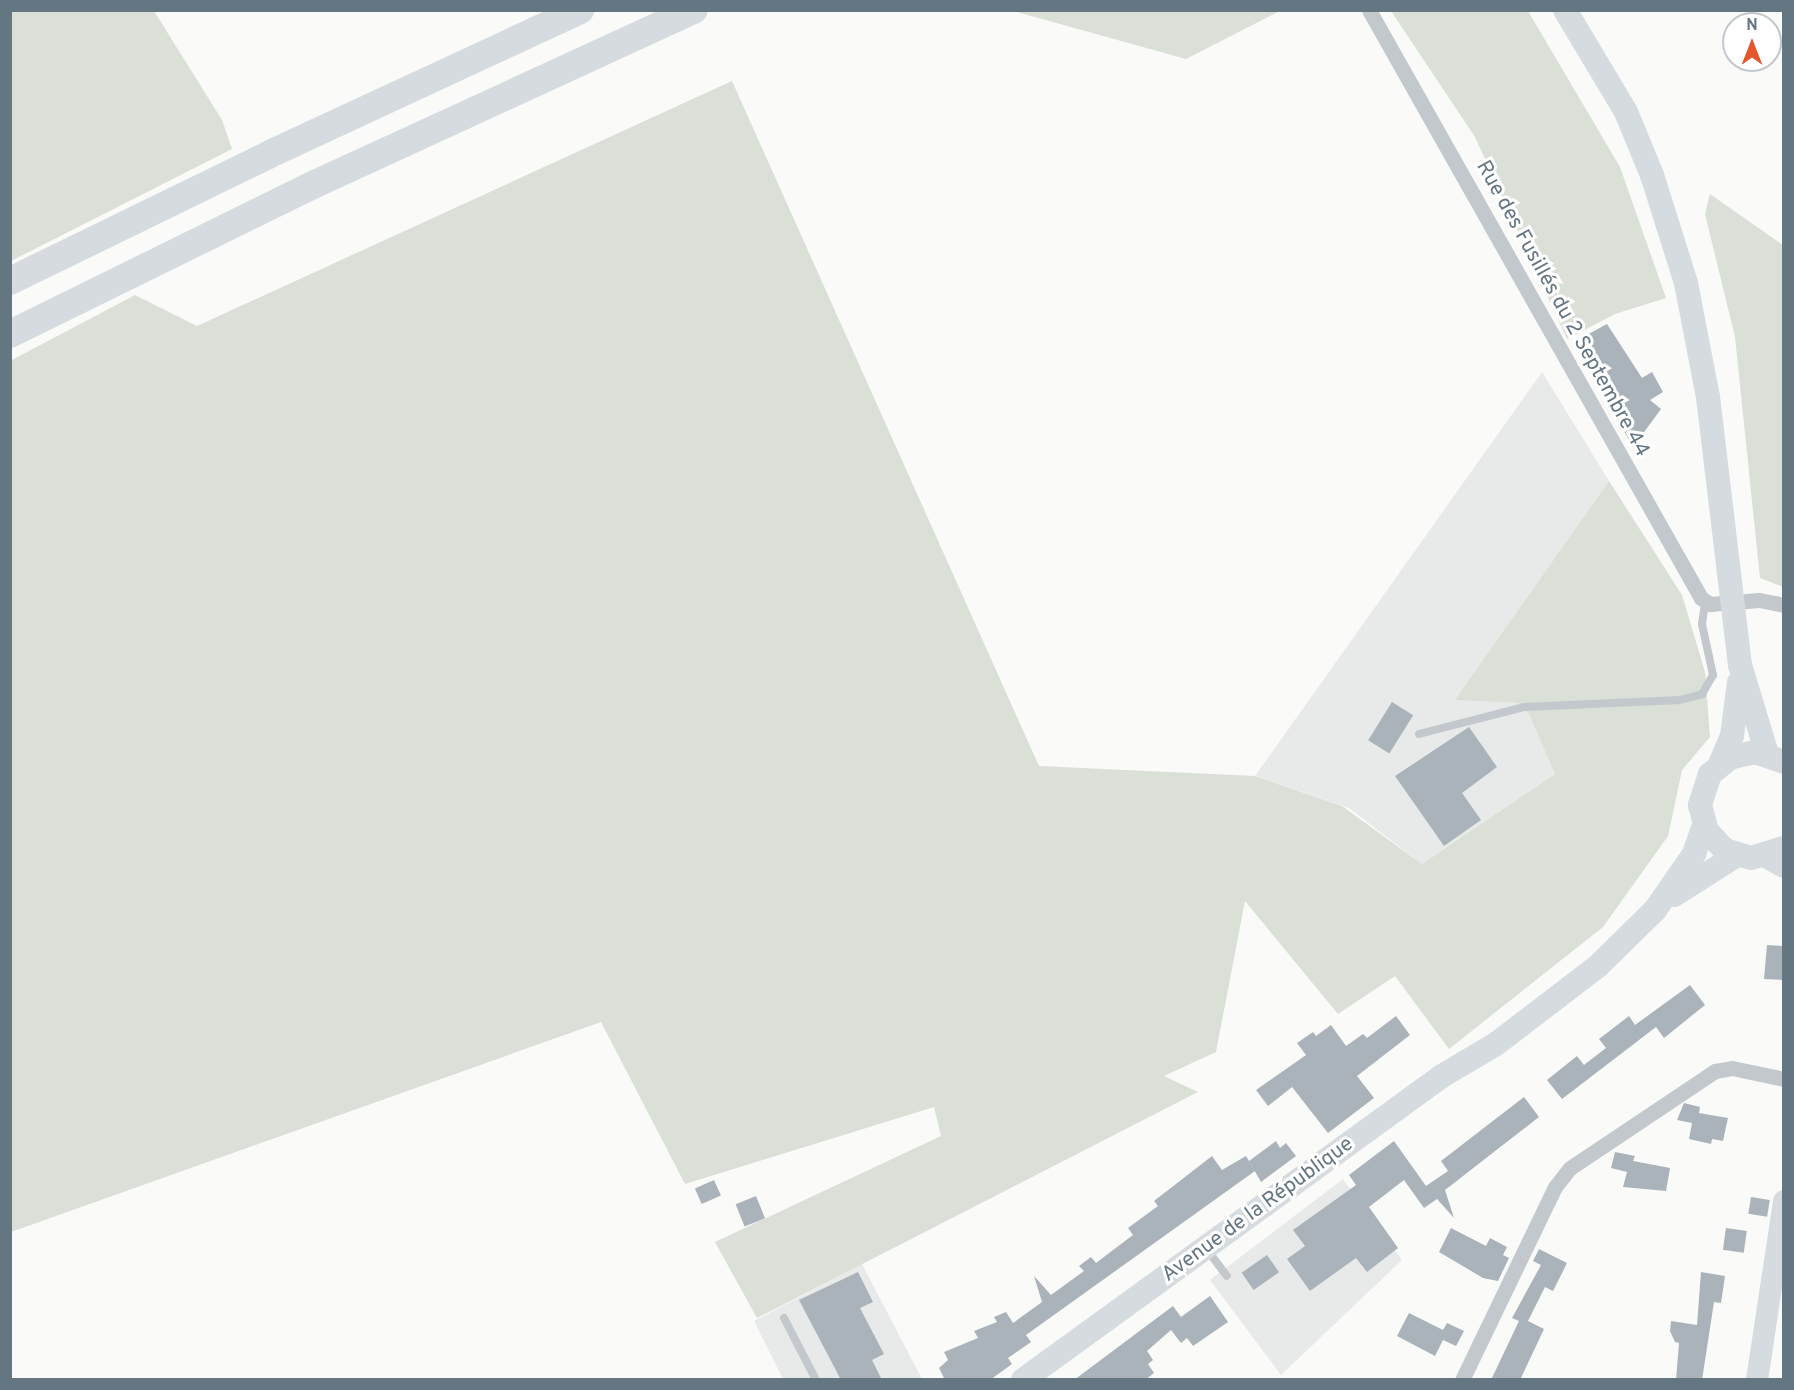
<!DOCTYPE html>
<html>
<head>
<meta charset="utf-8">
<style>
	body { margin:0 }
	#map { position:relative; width:1794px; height:1390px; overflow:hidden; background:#fafaf8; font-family:Overpass,sans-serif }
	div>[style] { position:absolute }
	.built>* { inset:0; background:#e8e9e9 }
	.green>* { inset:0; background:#dadfd7 }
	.building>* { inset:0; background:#aab3b9; transform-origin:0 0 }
	.service>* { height:8px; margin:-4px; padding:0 4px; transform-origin:4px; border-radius:4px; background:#c3c8cc }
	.minor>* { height:15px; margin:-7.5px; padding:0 7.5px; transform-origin:7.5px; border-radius:7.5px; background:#c3c8cc }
	.secondary>* { height:22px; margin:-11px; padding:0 11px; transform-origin:11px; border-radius:11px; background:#d6dbdf }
	.primary>* { height:24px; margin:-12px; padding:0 12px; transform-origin:12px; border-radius:12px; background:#d6dbdf }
	.motorway>* { height:28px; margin:-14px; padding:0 14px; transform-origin:14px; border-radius:14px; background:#d6dbdf }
	span { translate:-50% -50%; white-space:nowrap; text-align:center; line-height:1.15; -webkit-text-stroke:6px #fff; paint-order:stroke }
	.street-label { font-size:21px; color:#657683 }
	.frame { position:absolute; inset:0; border:12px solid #657683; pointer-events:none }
	.north { position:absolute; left:1722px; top:12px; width:60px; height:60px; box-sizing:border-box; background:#fff; border:2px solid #c1c8cd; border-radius:50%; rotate:0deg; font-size:16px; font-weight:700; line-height:24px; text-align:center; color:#657683 }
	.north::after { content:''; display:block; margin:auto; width:21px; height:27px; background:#e4572e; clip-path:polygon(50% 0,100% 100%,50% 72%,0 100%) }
</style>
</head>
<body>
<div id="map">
	<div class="built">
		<div style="clip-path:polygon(1542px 372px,1609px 481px,1456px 700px,1518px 703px,1529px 713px,1555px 774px,1422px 864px,1349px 808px,1255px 776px)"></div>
		<div style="clip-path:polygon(1343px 1179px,1402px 1260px,1281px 1375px,1210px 1280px)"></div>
		<div style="clip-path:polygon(862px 1264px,922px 1379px,783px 1379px,754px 1321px)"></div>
	</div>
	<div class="green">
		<div style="clip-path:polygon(11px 10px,154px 11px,222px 120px,232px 149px,11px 261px)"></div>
		<div style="clip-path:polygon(1013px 11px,1280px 10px,1280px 11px,1186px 59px)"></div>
		<div style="clip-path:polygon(1391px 11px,1528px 11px,1620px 167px,1666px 298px,1615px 314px,1567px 339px,1475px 137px)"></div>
		<div style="clip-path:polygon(732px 81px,1039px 766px,1255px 776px,1342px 806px,1422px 864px,1555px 774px,1529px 714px,1518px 703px,1455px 700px,1609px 481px,1682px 595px,1705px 672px,1710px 737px,1682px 770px,1668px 836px,1603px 927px,1449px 1049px,1395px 976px,1338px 1014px,1245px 901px,1216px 1052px,1164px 1076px,1198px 1092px,757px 1318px,715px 1242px,941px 1136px,934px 1107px,685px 1184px,601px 1022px,11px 1232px,10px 361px,135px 295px,197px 326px)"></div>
		<div style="clip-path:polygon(1710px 194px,1783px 245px,1783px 587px,1760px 578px,1735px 337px,1705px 214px)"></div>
	</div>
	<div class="building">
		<div style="clip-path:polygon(1607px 324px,1642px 378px,1652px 372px,1663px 392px,1650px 400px,1661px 409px,1633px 447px,1574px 342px)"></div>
		<div style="left:1392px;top:702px;width:25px;height:45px;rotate:32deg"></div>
		<div style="clip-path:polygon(1469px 727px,1497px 767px,1462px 793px,1481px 820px,1444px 846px,1395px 776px)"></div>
		<div style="clip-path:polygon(1767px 945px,1784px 946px,1784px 980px,1764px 979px)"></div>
		<div style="clip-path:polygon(1690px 985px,1705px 1005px,1664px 1038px,1656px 1027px,1562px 1099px,1547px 1080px,1577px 1056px,1584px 1065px,1606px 1048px,1599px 1039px,1629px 1016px,1635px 1025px)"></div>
		<div style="clip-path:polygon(1396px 1016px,1410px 1035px,1357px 1076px,1374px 1098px,1328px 1133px,1292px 1087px,1268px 1106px,1256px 1090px,1306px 1055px,1297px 1043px,1313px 1032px,1316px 1036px,1331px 1025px,1346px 1046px,1363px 1034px,1367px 1038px)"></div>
		<div style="clip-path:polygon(1524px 1097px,1539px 1117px,1445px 1190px,1454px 1218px,1437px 1199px,1424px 1208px,1404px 1180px,1369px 1207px,1398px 1248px,1367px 1272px,1356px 1258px,1310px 1291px,1287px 1259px,1305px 1246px,1293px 1230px,1356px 1185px,1349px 1175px,1394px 1141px,1426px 1186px,1448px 1171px,1441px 1161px)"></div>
		<div style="clip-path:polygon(1684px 1103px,1700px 1107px,1699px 1113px,1728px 1118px,1723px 1141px,1712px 1139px,1711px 1144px,1689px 1139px,1692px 1123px,1677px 1120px)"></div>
		<div style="clip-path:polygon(1276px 1141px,1280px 1148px,1286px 1143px,1296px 1156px,1261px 1182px,1249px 1161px)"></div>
		<div style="clip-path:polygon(1615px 1152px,1635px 1156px,1633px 1161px,1670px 1168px,1666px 1191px,1623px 1187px,1627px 1172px,1611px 1168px)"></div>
		<div style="clip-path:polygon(1212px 1156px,1222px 1170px,1246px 1156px,1255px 1171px,1026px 1335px,1031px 1342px,1008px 1358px,1012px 1364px,990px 1380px,945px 1380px,939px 1368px,948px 1360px,944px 1352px,978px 1338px,974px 1331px,997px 1322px,994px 1317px,1006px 1312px,1013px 1323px,1042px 1302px,1034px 1276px,1051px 1295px,1084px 1271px,1079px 1266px,1091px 1257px,1096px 1263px,1133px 1235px,1128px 1228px,1158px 1206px,1154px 1201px)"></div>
		<div style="left:714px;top:1180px;width:17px;height:21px;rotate:66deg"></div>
		<div style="left:756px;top:1196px;width:24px;height:22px;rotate:68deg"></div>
		<div style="left:1751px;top:1197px;width:19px;height:17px;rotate:9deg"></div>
		<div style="clip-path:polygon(1451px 1228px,1486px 1246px,1490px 1238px,1507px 1247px,1503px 1255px,1509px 1258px,1498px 1281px,1483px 1278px,1439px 1252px)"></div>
		<div style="left:1726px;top:1228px;width:21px;height:22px;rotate:8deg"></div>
		<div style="clip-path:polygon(1539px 1249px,1567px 1263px,1553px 1291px,1545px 1287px,1528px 1321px,1544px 1329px,1520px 1380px,1491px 1380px,1519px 1321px,1512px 1318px,1541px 1265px,1533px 1261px)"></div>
		<div style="left:1267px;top:1255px;width:21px;height:31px;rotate:55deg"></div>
		<div style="clip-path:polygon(858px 1272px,873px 1302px,860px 1308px,884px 1354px,872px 1360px,882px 1380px,841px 1380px,799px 1300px)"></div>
		<div style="clip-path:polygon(1701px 1272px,1725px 1276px,1721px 1303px,1714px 1302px,1702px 1380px,1676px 1380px,1679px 1343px,1675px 1342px,1670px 1331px,1671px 1321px,1697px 1325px)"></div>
		<div style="clip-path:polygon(1210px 1296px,1228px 1322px,1193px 1346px,1187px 1338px,1181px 1343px,1171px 1330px,1147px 1351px,1153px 1360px,1148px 1364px,1154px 1373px,1145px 1380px,1074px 1380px,1173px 1306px,1181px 1317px)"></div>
		<div style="clip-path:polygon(1409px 1313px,1443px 1330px,1447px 1323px,1464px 1331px,1456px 1346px,1443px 1340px,1435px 1356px,1397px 1336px)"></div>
	</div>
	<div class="service">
		<div style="left:1419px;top:734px;width:108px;rotate:-14.4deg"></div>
		<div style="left:1524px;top:707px;width:156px;rotate:-2.6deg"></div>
		<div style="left:1680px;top:700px;width:23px;rotate:-15deg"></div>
		<div style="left:1702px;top:694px;width:22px;rotate:-60deg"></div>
		<div style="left:1713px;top:675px;width:52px;rotate:-102.2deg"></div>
		<div style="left:1702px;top:624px;width:22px;rotate:-82deg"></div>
		<div style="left:1208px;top:1251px;width:31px;rotate:53deg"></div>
		<div style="left:784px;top:1318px;width:70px;rotate:62.7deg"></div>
	</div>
	<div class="minor">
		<div style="left:1369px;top:10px;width:675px;rotate:60.55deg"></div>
		<div style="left:1701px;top:598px;width:11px;rotate:34deg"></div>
		<div style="left:1710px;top:604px;width:49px;rotate:-4.7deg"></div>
		<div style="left:1759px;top:600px;width:25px;rotate:11deg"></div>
		<div style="left:1462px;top:1380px;width:214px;rotate:-64.3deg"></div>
		<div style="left:1555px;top:1187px;width:24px;rotate:-52deg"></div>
		<div style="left:1570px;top:1168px;width:174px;rotate:-33.8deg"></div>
		<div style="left:1715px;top:1071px;width:17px;rotate:-10deg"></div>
		<div style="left:1732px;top:1068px;width:53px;rotate:11.9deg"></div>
	</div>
	<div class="secondary">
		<div style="left:1764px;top:856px;width:23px;rotate:29deg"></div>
		<div style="left:1757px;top:1380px;width:181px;rotate:-81.4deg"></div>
	</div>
	<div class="primary">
		<div style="left:1565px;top:10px;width:119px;rotate:59.1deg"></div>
		<div style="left:1626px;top:112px;width:68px;rotate:67.6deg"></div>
		<div style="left:1652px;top:175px;width:113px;rotate:72.5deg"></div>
		<div style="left:1686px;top:283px;width:116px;rotate:79.1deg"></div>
		<div style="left:1708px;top:397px;width:270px;rotate:83.2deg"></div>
		<div style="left:1740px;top:665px;width:93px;rotate:73.1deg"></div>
		<div style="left:1784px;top:762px;width:31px;rotate:-161deg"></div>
		<div style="left:1755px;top:752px;width:26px;rotate:167deg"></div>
		<div style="left:1730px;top:758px;width:26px;rotate:141deg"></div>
		<div style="left:1710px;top:774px;width:33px;rotate:108deg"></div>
		<div style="left:1700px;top:805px;width:27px;rotate:75deg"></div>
		<div style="left:1707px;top:831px;width:26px;rotate:47deg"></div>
		<div style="left:1725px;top:850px;width:27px;rotate:17deg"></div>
		<div style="left:1751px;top:858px;width:34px;rotate:-17deg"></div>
		<div style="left:1720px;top:764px;width:30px;rotate:-67deg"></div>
		<div style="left:1732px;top:736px;width:54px;rotate:-82.6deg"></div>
		<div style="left:1674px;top:895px;width:75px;rotate:-32.4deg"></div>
		<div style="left:1023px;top:1380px;width:518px;rotate:-35.96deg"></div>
		<div style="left:1442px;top:1076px;width:63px;rotate:-30.7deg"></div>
		<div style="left:1496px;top:1044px;width:128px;rotate:-37.4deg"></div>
		<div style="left:1598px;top:966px;width:80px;rotate:-44.5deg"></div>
		<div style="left:1655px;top:910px;width:68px;rotate:-55.1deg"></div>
		<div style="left:1694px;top:854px;width:31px;rotate:-71deg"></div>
	</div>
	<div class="motorway">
		<div style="left:10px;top:281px;width:289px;rotate:-26deg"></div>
		<div style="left:270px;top:154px;width:342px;rotate:-24.9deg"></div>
		<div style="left:10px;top:334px;width:340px;rotate:-26.2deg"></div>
		<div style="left:315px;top:184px;width:417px;rotate:-24.7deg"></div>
	</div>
	<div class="street-label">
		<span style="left:1562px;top:309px;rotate:61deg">Rue des Fusillés du 2 Septembre 44</span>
		<span style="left:1258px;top:1210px;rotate:-36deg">Avenue de la République</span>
	</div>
	<div class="frame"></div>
	<div class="north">N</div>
</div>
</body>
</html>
